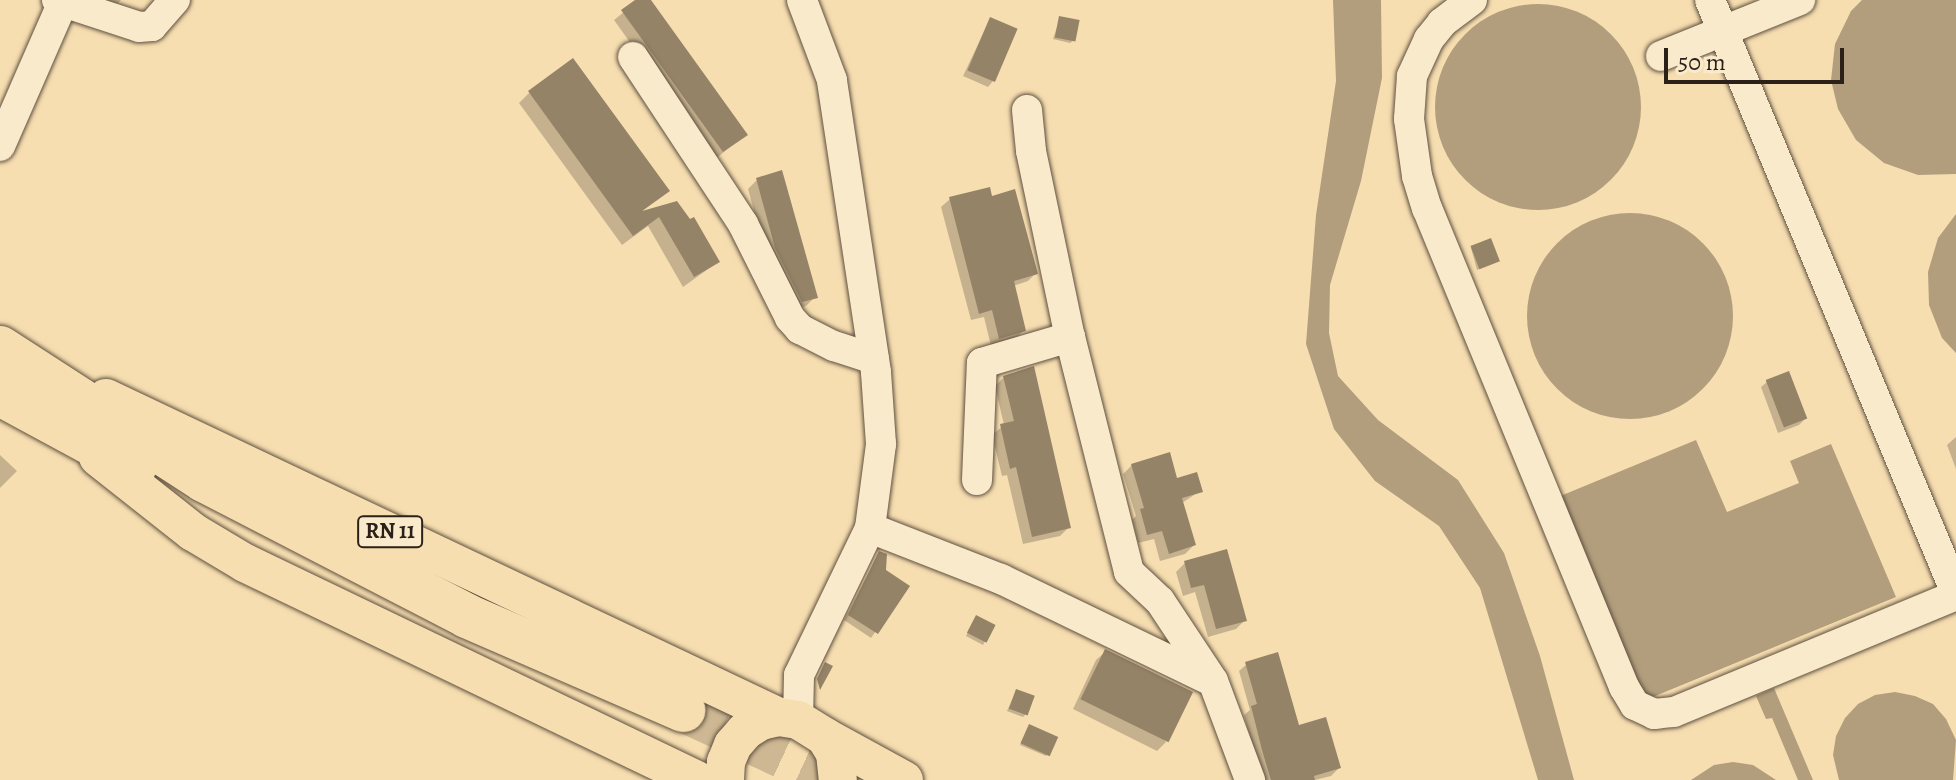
<!DOCTYPE html>
<html>
<head>
<meta charset="utf-8">
<style>
	body { margin:0 }
	#map { position:relative; width:1956px; height:780px; overflow:hidden; background:#f7deb1; font-family:Alegreya,serif }
	div>[style] { position:absolute }
	.water>* { inset:0; background:#b29e7d }
	.round { border-radius:50% }
	.shadow>* { inset:0; background:#0003 }
	.building>* { inset:0; background:#958368; transform-origin:0 0 }
	.highway-tunnel>* { height:44px; margin-top:-22px; transform-origin:0; background:repeating-linear-gradient(90deg,#ceb893 0 44px,transparent 0 66px) }
	.roads { filter:drop-shadow(0 0 2px #5e503f) drop-shadow(0 0 2px #5e503f) }
	.minor>* { height:30px; margin:-15px; padding:0 15px; transform-origin:15px; border-radius:15px; background:#faeacc }
	.major>* { height:38px; margin:-19px; padding:0 19px; transform-origin:19px; border-radius:19px; background:#f7deb1 }
	.highway>* { height:44px; margin:-22px; padding:0 22px; transform-origin:22px; border-radius:22px; background:#f7deb1 }
	span { translate:-50% -50%; white-space:nowrap; text-align:center; line-height:1.15; -webkit-text-stroke:7px #faeacc; paint-order:stroke }
	.shield-label span { padding:2px 6px; background:#faeacc; border:2px solid; border-radius:6px; -webkit-text-stroke-width:0 }
	.shield-label { font-size:22px; color:#2b2119; font-weight:700 }
	.scale { position:absolute; left:1664px; top:48px; width:180px; height:36px; box-sizing:border-box; border:4px solid #2b2119; border-top:0; padding-left:10px; font-size:24px; line-height:28px; white-space:nowrap; color:#2b2119; -webkit-text-stroke:6px #faeacc; paint-order:stroke }
</style>
</head>
<body>
<div id="map">
	<div class="water">
		<div style="clip-path:polygon(1333px 0,1381px 0,1382px 78px,1361px 181px,1330px 285px,1329px 333px,1338px 376px,1378px 420px,1458px 480px,1504px 553px,1540px 656px,1574px 780px,1538px 780px,1480px 588px,1439px 526px,1375px 481px,1334px 429px,1306px 344px,1316px 215px,1336px 81px)"></div>
		<div style="clip-path:polygon(1862px 0,1956px 0,1956px 174px,1918px 175px,1884px 163px,1856px 140px,1838px 109px,1831px 80px,1835px 44px,1851px 11px)"></div>
		<div class="round" style="left:1435px;top:4px;width:206px;height:206px"></div>
		<div class="round" style="left:1527px;top:213px;width:206px;height:206px"></div>
		<div style="clip-path:polygon(1956px 214px,1956px 353px,1942px 338px,1929px 305px,1928px 272px,1938px 238px)"></div>
		<div style="clip-path:polygon(1696px 440px,1727px 512px,1799px 483px,1790px 461px,1831px 444px,1896px 597px,1643px 701px,1558px 497px)"></div>
		<div style="clip-path:polygon(1774px 688px,1813px 780px,1798px 780px,1772px 718px,1766px 719px,1756px 696px)"></div>
		<div style="clip-path:polygon(1895px 692px,1915px 696px,1933px 704px,1946px 719px,1956px 740px,1953px 780px,1839px 780px,1833px 755px,1836px 736px,1845px 718px,1858px 704px,1875px 695px)"></div>
		<div style="clip-path:polygon(1733px 762px,1753px 765px,1776px 780px,1691px 780px,1714px 765px)"></div>
	</div>
	<div class="shadow">
		<div style="clip-path:polygon(92px 0,121px 0,113px 8px)"></div>
		<div style="clip-path:polygon(639px 0,649px 0,745px 135px,714px 160px,614px 20px)"></div>
		<div style="clip-path:polygon(1060px 18px,1073px 41px,1070px 43px,1053px 39px)"></div>
		<div style="clip-path:polygon(990px 19px,993px 81px,988px 87px,963px 76px)"></div>
		<div style="clip-path:polygon(529px 93px,667px 191px,640px 213px,676px 203px,718px 262px,683px 287px,648px 226px,622px 245px,519px 103px)"></div>
		<div style="clip-path:polygon(757px 180px,815px 297px,806px 306px,793px 310px,767px 258px,748px 189px)"></div>
		<div style="clip-path:polygon(991px 198px,1036px 273px,1028px 281px,1013px 286px,1023px 331px,1015px 339px,991px 346px,984px 317px,971px 320px,941px 207px,950px 199px)"></div>
		<div style="clip-path:polygon(1471px 248px,1497px 261px,1477px 270px)"></div>
		<div style="clip-path:polygon(1004px 377px,1069px 527px,1060px 536px,1023px 544px,1007px 475px,1002px 476px,992px 435px,1004px 425px,995px 386px)"></div>
		<div style="clip-path:polygon(1767px 382px,1805px 419px,1799px 425px,1778px 433px,1761px 387px)"></div>
		<div style="clip-path:polygon(1956px 437px,1956px 469px,1947px 445px)"></div>
		<div style="clip-path:polygon(0 455px,17px 471px,0 488px)"></div>
		<div style="clip-path:polygon(1132px 465px,1200px 491px,1182px 503px,1194px 545px,1185px 554px,1160px 561px,1154px 539px,1138px 543px,1132px 520px,1136px 516px,1123px 474px)"></div>
		<div style="clip-path:polygon(879px 553px,884px 571px,907px 587px,871px 638px,844px 620px)"></div>
		<div style="clip-path:polygon(1185px 563px,1245px 620px,1236px 629px,1208px 637px,1195px 592px,1183px 596px,1176px 572px)"></div>
		<div style="clip-path:polygon(974px 620px,993px 626px,983px 645px,966px 636px)"></div>
		<div style="clip-path:polygon(1105px 652px,1166px 742px,1157px 751px,1073px 709px,1096px 660px)"></div>
		<div style="clip-path:polygon(1247px 664px,1298px 727px,1339px 768px,1331px 776px,1315px 780px,1262px 780px,1244px 715px,1250px 710px,1239px 671px)"></div>
		<div style="clip-path:polygon(1016px 691px,1026px 714px,1023px 717px,1007px 711px)"></div>
		<div style="clip-path:polygon(1029px 727px,1048px 754px,1046px 756px,1020px 745px)"></div>
	</div>
	<div class="building">
		<div style="clip-path:polygon(635px 0,651px 0,748px 135px,723px 152px,621px 10px)"></div>
		<div style="left:1059px;top:16px;width:21px;height:22px;rotate:11deg"></div>
		<div style="left:990px;top:17px;width:30px;height:58px;rotate:23deg"></div>
		<div style="clip-path:polygon(573px 58px,670px 191px,642px 211px,677px 201px,690px 219px,694px 217px,720px 262px,694px 277px,659px 217px,633px 236px,528px 91px)"></div>
		<div style="clip-path:polygon(782px 170px,818px 298px,802px 302px,775px 248px,756px 178px)"></div>
		<div style="clip-path:polygon(990px 187px,992px 196px,1015px 189px,1038px 274px,1014px 281px,1026px 331px,999px 339px,992px 310px,979px 314px,949px 197px)"></div>
		<div style="left:1491px;top:238px;width:25px;height:22px;rotate:69deg"></div>
		<div style="clip-path:polygon(1034px 366px,1071px 528px,1032px 537px,1016px 467px,1010px 469px,1000px 424px,1014px 421px,1003px 376px)"></div>
		<div style="left:1789px;top:371px;width:51px;height:25px;rotate:69deg"></div>
		<div style="clip-path:polygon(1170px 452px,1177px 478px,1197px 472px,1203px 492px,1182px 498px,1196px 545px,1169px 554px,1162px 531px,1147px 535px,1140px 509px,1144px 508px,1131px 464px)"></div>
		<div style="clip-path:polygon(1227px 549px,1247px 621px,1216px 629px,1204px 585px,1191px 588px,1184px 561px)"></div>
		<div style="clip-path:polygon(879px 551px,887px 554px,886px 570px,910px 586px,878px 634px,848px 615px)"></div>
		<div style="left:976px;top:615px;width:22px;height:20px;rotate:27deg"></div>
		<div style="left:1105px;top:649px;width:98px;height:56px;rotate:26deg"></div>
		<div style="clip-path:polygon(1278px 652px,1299px 725px,1326px 717px,1341px 768px,1314px 776px,1315px 780px,1271px 780px,1262px 750px,1251px 706px,1257px 704px,1245px 662px)"></div>
		<div style="clip-path:polygon(825px 662px,833px 666px,820px 690px,817px 679px)"></div>
		<div style="left:1016px;top:689px;width:20px;height:21px;rotate:20deg"></div>
		<div style="left:1029px;top:724px;width:32px;height:21px;rotate:24deg"></div>
	</div>
	<div class="highway-tunnel">
		<div style="left:683px;top:710px;width:166px;rotate:24.9deg"></div>
	</div>
	<div class="roads">
		<div class="minor">
			<div style="left:57px;top:0;width:86px;rotate:18.2deg"></div>
			<div style="left:139px;top:27px;width:13px;rotate:-4deg"></div>
			<div style="left:152px;top:26px;width:35px;rotate:-49deg"></div>
			<div style="left:1472px;top:0;width:38px;rotate:143deg"></div>
			<div style="left:1442px;top:23px;width:21px;rotate:129deg"></div>
			<div style="left:1429px;top:39px;width:41px;rotate:114.7deg"></div>
			<div style="left:1412px;top:76px;width:43px;rotate:94deg"></div>
			<div style="left:1409px;top:119px;width:58px;rotate:82deg"></div>
			<div style="left:1417px;top:176px;width:34px;rotate:73deg"></div>
			<div style="left:1427px;top:208px;width:518px;rotate:67.64deg"></div>
			<div style="left:1624px;top:687px;width:21px;rotate:59deg"></div>
			<div style="left:1635px;top:705px;width:21px;rotate:25deg"></div>
			<div style="left:1654px;top:714px;width:20px;rotate:-6deg"></div>
			<div style="left:1674px;top:712px;width:305px;rotate:-22.5deg"></div>
			<div style="left:1710px;top:0;width:642px;rotate:67.47deg"></div>
			<div style="left:1661px;top:56px;width:150px;rotate:-21.9deg"></div>
			<div style="left:633px;top:57px;width:200px;rotate:56.6deg"></div>
			<div style="left:743px;top:224px;width:105px;rotate:63.4deg"></div>
			<div style="left:790px;top:318px;width:15px;rotate:48deg"></div>
			<div style="left:800px;top:329px;width:38px;rotate:27deg"></div>
			<div style="left:834px;top:346px;width:42px;rotate:18deg"></div>
			<div style="left:1027px;top:110px;width:41px;rotate:84.4deg"></div>
			<div style="left:1031px;top:151px;width:190px;rotate:78.2deg"></div>
			<div style="left:1070px;top:337px;width:242px;rotate:75.9deg"></div>
			<div style="left:1129px;top:572px;width:42px;rotate:43.1deg"></div>
			<div style="left:1160px;top:601px;width:96px;rotate:56.5deg"></div>
			<div style="left:1213px;top:681px;width:106px;rotate:69.5deg"></div>
			<div style="left:0;top:146px;width:157px;rotate:-66.4deg"></div>
			<div style="left:977px;top:480px;width:117px;rotate:-87.6deg"></div>
			<div style="left:982px;top:363px;width:92px;rotate:-16.5deg"></div>
			<div style="left:870px;top:528px;width:141px;rotate:21.3deg"></div>
			<div style="left:1001px;top:579px;width:234px;rotate:25.8deg"></div>
			<div style="left:798px;top:720px;width:45px;rotate:-88.7deg"></div>
			<div style="left:799px;top:675px;width:163px;rotate:-64.2deg"></div>
			<div style="left:870px;top:528px;width:85px;rotate:-82.5deg"></div>
			<div style="left:881px;top:444px;width:72px;rotate:-94deg"></div>
			<div style="left:876px;top:372px;width:295px;rotate:-98.6deg"></div>
			<div style="left:832px;top:80px;width:85px;rotate:-110.6deg"></div>
		</div>
		<div class="major">
			<div style="left:106px;top:398px;width:745px;rotate:25.36deg"></div>
			<div style="left:98px;top:457px;width:121px;rotate:38.3deg"></div>
			<div style="left:193px;top:532px;width:61px;rotate:30.8deg"></div>
			<div style="left:245px;top:563px;width:501px;rotate:25.65deg"></div>
			<div style="left:825px;top:737px;width:90px;rotate:28.6deg"></div>
			<div style="left:725px;top:780px;width:18px;rotate:-87deg"></div>
			<div style="left:726px;top:762px;width:18px;rotate:-68deg"></div>
			<div style="left:733px;top:745px;width:18px;rotate:-49deg"></div>
			<div style="left:745px;top:731px;width:19px;rotate:-32deg"></div>
			<div style="left:761px;top:721px;width:18px;rotate:-13deg"></div>
			<div style="left:779px;top:717px;width:19px;rotate:9deg"></div>
			<div style="left:798px;top:720px;width:32px;rotate:32deg"></div>
			<div style="left:825px;top:737px;width:19px;rotate:58deg"></div>
			<div style="left:835px;top:753px;width:27px;rotate:84deg"></div>
		</div>
		<div class="highway">
			<div style="left:0;top:348px;width:243px;rotate:32.9deg"></div>
			<div style="left:204px;top:480px;width:296px;rotate:27.3deg"></div>
			<div style="left:467px;top:616px;width:236px;rotate:23.5deg"></div>
			<div style="left:0;top:394px;width:153px;rotate:28.4deg"></div>
		</div>
	</div>
	<div class="shield-label">
		<span style="left:390px;top:532px">RN 11</span>
	</div>
	<div class="scale">50 m</div>
</div>
</body>
</html>
